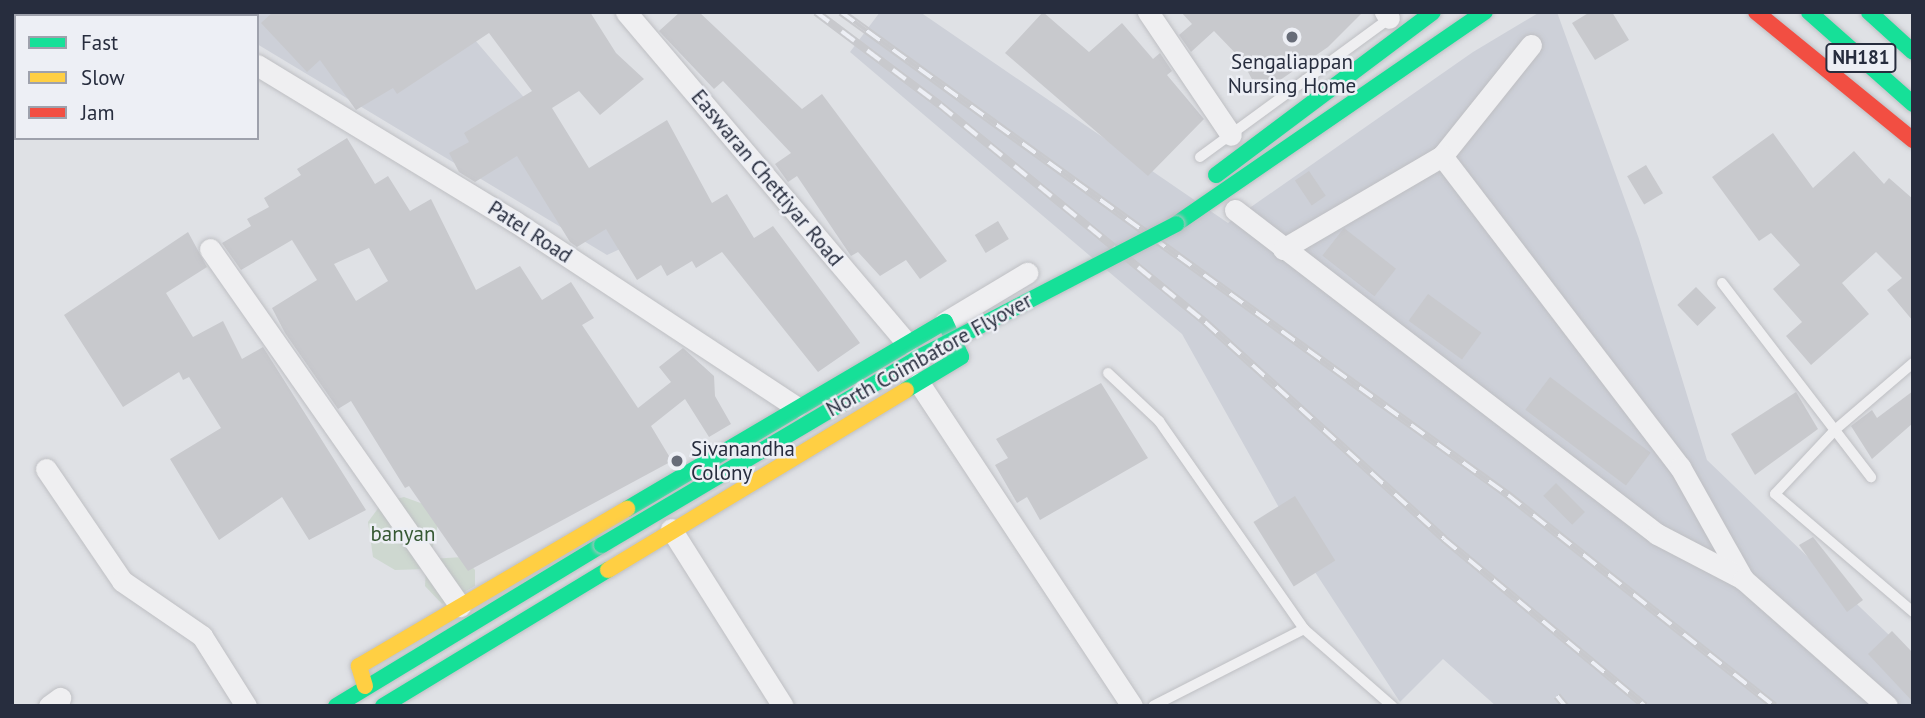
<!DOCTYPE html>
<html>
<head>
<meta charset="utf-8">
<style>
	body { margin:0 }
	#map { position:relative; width:1925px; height:718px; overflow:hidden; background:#dfe1e5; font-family:"PT Sans",sans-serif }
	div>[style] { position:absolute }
	.built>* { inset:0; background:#cdd0d8 }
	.green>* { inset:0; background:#ced8d0 }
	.building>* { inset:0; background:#c8c9cd; transform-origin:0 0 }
	.roads { filter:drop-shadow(0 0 2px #bebfc3) drop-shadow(0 0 2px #bebfc3) }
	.lane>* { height:10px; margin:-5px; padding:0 5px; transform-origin:5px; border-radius:5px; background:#efeff1 }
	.street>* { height:21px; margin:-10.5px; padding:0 10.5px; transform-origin:10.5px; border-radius:10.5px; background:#efeff1 }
	.fast>* { height:16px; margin:-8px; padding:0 8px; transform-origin:8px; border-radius:8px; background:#16e098 }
	.slow>* { height:16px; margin:-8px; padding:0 8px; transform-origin:8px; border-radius:8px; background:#ffcf43 }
	.jam>* { height:16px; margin:-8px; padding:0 8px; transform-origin:8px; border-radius:8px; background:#f24e42 }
	.rail>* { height:8px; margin-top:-4px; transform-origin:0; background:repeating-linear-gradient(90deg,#edeff5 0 16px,#c8c9cd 0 32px); box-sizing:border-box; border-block:2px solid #c8c9cd }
	.bridges { filter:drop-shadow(0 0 2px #bcbec3) drop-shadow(0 0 2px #bcbec3) }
	.fast-bridge>* { height:16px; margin:-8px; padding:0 8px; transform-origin:8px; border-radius:8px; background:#16e098 }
	.dots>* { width:19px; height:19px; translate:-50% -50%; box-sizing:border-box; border:4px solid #edeff5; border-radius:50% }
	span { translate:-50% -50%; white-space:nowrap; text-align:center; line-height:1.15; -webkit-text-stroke:5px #edeff5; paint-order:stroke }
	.shield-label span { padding:2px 5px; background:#edeff5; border:2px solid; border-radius:5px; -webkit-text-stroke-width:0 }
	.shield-label { font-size:19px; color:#272d3e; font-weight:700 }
	.poi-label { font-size:21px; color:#272d3e }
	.left { translate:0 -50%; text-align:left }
	.street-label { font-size:21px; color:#272d3e }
	.park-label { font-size:21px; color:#375934 }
	.frame { position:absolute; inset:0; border:14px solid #272d3e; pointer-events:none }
	.legend { position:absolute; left:14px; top:14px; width:245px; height:126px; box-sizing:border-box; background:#edeff5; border:2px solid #9ea1ac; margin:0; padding:9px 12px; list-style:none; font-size:21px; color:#272d3e }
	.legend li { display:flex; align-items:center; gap:14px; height:35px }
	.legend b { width:35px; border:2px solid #9ea1ac }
</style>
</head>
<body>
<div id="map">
	<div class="built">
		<div style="clip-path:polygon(204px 12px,451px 12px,644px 238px,607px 255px,257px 44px,257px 16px)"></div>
		<div style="clip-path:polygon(880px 12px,920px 12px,1228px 223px,1473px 52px,1540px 12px,1557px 12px,1639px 239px,1707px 460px,1913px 658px,1913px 706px,1496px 706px,1443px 659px,1400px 702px,1315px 572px,1182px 334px,850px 52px)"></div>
	</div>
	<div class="green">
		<div style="clip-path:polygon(404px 497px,426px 505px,438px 524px,430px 559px,463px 557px,475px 570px,475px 586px,442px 604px,425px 586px,426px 569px,395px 570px,373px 557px,368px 522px,382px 503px)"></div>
	</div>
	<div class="building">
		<div style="clip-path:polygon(273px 12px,590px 12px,616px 53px,644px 79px,600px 115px,579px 91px,552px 108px,589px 168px,667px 120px,712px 203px,727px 194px,754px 238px,773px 226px,860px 343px,818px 372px,722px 252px,696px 268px,692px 261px,667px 276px,661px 265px,637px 280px,606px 229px,577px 247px,570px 242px,517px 156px,475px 182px,459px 172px,449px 153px,469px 142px,464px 133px,532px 91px,489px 33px,397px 94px,393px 88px,356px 110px,320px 60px,307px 72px,261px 23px)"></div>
		<div style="clip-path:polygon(680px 12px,699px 12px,802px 109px,822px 94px,947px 261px,920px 279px,906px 260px,880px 276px,858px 252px,851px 256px,797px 176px,788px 182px,775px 164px,791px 153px,723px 81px,714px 89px,659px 31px)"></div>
		<div style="clip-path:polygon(1043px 12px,1089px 52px,1122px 23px,1153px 59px,1160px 53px,1172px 71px,1167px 75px,1204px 119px,1148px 176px,1005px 53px)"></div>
		<div style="clip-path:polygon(1181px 12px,1363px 12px,1328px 47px,1260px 94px,1241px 59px,1214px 31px,1191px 52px,1179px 35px,1192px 24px)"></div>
		<div style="clip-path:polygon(1590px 12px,1612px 12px,1629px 40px,1595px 60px,1572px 23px)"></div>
		<div style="clip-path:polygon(1773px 133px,1813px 188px,1854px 151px,1884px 184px,1889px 178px,1913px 199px,1913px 321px,1887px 290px,1902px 278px,1876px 252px,1842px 283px,1869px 314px,1811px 365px,1786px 336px,1802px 322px,1773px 289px,1800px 265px,1771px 233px,1759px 241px,1712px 177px)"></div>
		<div style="clip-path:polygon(evenodd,347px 138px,375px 184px,388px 176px,410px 211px,431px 199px,476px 290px,520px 266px,542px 300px,571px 282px,594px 318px,582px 325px,638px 408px,671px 382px,659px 367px,683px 348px,714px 376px,715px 396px,731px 424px,709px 437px,685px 399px,651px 426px,672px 461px,468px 571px,409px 486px,405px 488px,351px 401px,338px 409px,285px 333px,272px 308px,317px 280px,292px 240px,241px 270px,222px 243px,251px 226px,247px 219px,269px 207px,264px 198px,301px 175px,297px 169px,347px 138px,369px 248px,388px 281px,356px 301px,334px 264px,369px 248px)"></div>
		<div style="left:1646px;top:165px;width:33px;height:22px;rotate:59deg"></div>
		<div style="left:1309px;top:171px;width:30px;height:17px;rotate:56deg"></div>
		<div style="left:998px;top:221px;width:21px;height:27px;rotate:59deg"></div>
		<div style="left:1344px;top:228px;width:66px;height:35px;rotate:38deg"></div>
		<div style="clip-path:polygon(188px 232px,207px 267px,166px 293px,193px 337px,223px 321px,242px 359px,263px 347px,366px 510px,309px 540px,282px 497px,219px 540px,170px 459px,221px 428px,189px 377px,183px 380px,179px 372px,123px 407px,64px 315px)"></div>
		<div style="left:1696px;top:287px;width:29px;height:26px;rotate:46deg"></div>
		<div style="left:1428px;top:294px;width:66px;height:33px;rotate:36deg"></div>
		<div style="left:1550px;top:377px;width:126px;height:41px;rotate:37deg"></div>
		<div style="clip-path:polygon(1101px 383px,1148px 458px,1040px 520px,1027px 497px,1017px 503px,995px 465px,1008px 458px,996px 439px)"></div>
		<div style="clip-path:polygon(1913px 391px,1913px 423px,1872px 459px,1851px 426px,1872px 410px,1877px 418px)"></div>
		<div style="clip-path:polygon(1796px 392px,1818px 429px,1755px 475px,1731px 434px)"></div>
		<div style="left:1556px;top:483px;width:41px;height:18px;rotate:45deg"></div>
		<div style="left:1295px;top:496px;width:76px;height:49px;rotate:58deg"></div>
		<div style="clip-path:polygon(1813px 537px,1863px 600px,1847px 612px,1799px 545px)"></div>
		<div style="clip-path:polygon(1892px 631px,1913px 653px,1913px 702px,1868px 654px)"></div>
	</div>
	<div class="roads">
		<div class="lane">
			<div style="left:1200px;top:157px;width:239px;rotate:-36.2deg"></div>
			<div style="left:1722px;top:283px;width:245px;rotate:52.5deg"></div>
			<div style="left:1913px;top:363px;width:101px;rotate:139.4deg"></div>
			<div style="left:1836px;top:429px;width:89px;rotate:133.2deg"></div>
			<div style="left:1775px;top:494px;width:182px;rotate:40.5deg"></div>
			<div style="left:1108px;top:373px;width:70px;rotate:43.3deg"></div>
			<div style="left:1159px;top:421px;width:254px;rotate:55.1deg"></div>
			<div style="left:1304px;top:629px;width:169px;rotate:153deg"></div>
			<div style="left:1304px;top:629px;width:117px;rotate:41.2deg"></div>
		</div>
		<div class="street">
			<div style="left:170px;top:12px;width:6px;rotate:39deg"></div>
			<div style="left:626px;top:12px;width:434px;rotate:49.7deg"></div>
			<div style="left:1148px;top:12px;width:148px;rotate:56deg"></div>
			<div style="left:1385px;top:12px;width:7px;rotate:56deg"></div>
			<div style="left:229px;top:16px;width:6px;rotate:-39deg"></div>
			<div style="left:1531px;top:45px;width:142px;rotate:128.7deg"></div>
			<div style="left:1442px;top:156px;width:392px;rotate:52.6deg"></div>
			<div style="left:1680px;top:467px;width:129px;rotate:60.6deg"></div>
			<div style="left:257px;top:65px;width:301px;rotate:31.3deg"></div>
			<div style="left:514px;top:221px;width:338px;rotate:33.4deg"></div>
			<div style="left:1235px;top:210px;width:532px;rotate:37.52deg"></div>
			<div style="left:1657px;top:534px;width:97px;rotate:27.6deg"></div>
			<div style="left:1743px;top:579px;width:192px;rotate:41.4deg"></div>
			<div style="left:210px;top:249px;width:436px;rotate:55deg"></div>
			<div style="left:1283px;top:249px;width:184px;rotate:-30.3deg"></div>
			<div style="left:945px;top:322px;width:96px;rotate:-30.9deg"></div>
			<div style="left:919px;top:383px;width:387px;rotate:56.6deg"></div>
			<div style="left:46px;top:469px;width:135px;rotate:55.8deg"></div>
			<div style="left:122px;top:581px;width:97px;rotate:34.5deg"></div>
			<div style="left:202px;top:636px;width:83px;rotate:57.8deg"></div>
			<div style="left:671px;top:529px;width:209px;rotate:57.7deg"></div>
			<div style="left:49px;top:706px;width:14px;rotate:-36deg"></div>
		</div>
		<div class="fast">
			<div style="left:1809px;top:12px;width:139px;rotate:41.5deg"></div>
			<div style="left:1869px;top:12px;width:59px;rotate:42.3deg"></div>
			<div style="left:1216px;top:175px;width:271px;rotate:-36.9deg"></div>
			<div style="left:1176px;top:224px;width:375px;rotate:-34.5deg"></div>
			<div style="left:627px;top:509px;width:369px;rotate:-30.5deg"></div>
			<div style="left:945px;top:322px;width:38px;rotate:65deg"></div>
			<div style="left:961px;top:357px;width:64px;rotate:149deg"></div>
			<div style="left:336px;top:706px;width:311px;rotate:-31.2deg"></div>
			<div style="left:383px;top:706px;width:263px;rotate:-31.2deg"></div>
		</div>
		<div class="slow">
			<div style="left:608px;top:570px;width:348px;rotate:-31.1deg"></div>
			<div style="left:365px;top:686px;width:21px;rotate:-107deg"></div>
			<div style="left:359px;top:666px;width:311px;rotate:-30.4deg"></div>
		</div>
		<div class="jam">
			<div style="left:1756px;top:12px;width:203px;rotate:39.2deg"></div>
		</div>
	</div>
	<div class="rail">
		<div style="left:816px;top:12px;width:155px;rotate:36.9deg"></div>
		<div style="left:940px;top:105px;width:343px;rotate:39.3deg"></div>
		<div style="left:1205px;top:322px;width:323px;rotate:42.2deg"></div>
		<div style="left:1444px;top:539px;width:261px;rotate:39.7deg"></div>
		<div style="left:841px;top:12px;width:824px;rotate:35.91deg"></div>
		<div style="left:1508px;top:495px;width:340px;rotate:38.4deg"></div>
		<div style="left:1557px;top:696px;width:13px;rotate:51deg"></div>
	</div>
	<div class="bridges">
		<div class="fast-bridge">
			<div style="left:602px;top:545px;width:365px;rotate:-30.6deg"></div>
			<div style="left:916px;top:359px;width:293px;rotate:-27.4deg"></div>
		</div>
	</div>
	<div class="dots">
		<div style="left:1292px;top:37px;background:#676c78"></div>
		<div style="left:677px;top:461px;background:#676c78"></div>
	</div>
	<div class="shield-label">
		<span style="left:1861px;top:58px">NH181</span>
	</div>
	<div class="poi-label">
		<span style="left:1292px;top:74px">Sengaliappan<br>Nursing Home</span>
		<span class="left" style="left:691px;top:461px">Sivanandha<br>Colony</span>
	</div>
	<div class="street-label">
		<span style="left:767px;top:178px;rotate:50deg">Easwaran Chettiyar Road</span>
		<span style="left:530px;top:232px;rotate:33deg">Patel Road</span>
		<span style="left:929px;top:355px;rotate:-29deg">North Coimbatore Flyover</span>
	</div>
	<div class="park-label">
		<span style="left:403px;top:534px">banyan</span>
	</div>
	<div class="frame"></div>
	<ul class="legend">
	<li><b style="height:9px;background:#16e098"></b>Fast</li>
	<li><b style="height:9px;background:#ffcf43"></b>Slow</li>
	<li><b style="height:9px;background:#f24e42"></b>Jam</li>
	</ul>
</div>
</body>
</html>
